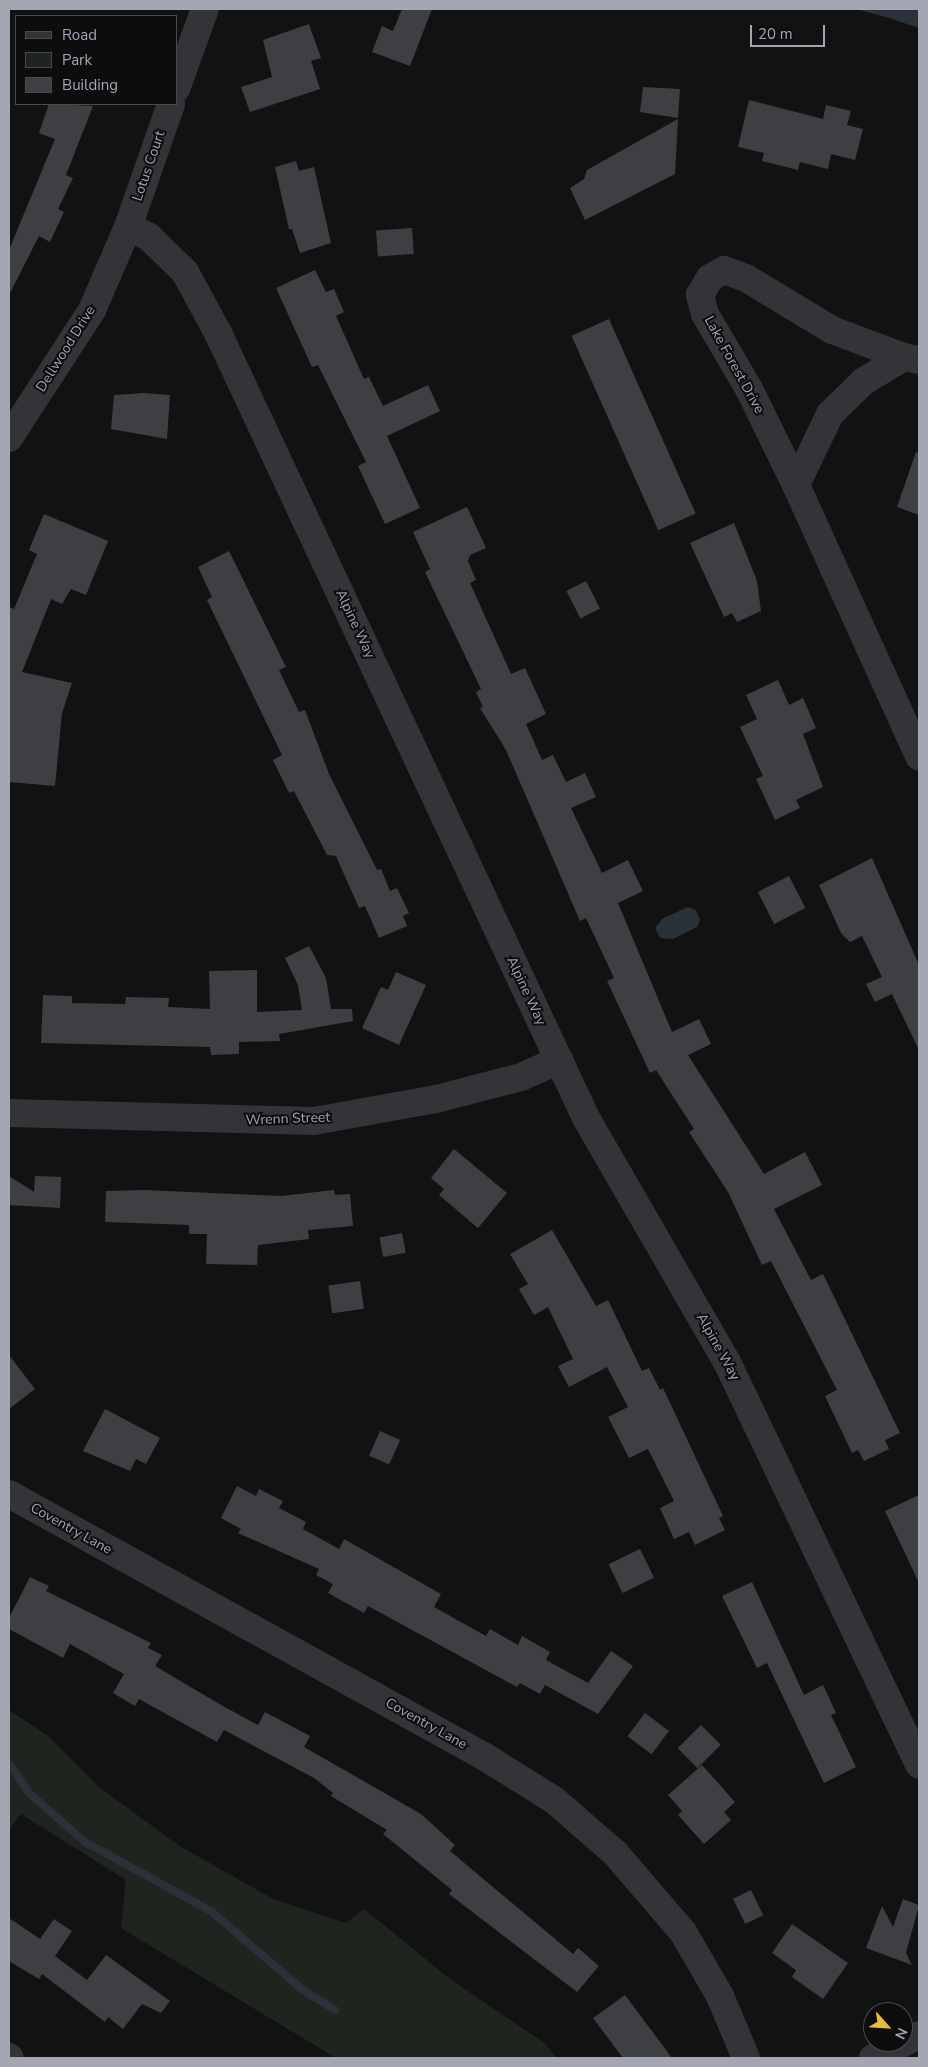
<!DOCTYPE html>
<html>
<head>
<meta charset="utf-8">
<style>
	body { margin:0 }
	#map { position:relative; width:928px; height:2067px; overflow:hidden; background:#121213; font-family:"Nunito Sans",sans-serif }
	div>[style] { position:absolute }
	.green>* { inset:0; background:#1e251f }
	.water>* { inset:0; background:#2b3138 }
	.stream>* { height:8px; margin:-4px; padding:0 4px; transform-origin:4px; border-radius:4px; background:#2b3138 }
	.building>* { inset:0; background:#3e3f43; transform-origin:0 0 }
	.minor>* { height:28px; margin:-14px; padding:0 14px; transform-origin:14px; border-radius:14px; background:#333338 }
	span { translate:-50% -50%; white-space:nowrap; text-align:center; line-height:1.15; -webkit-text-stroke:4px #0d0d0e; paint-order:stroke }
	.street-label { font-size:14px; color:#a4a7b3 }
	.frame { position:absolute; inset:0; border:10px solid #a4a7b3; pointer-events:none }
	.legend { position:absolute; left:15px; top:15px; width:162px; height:90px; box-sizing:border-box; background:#0d0d0e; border:1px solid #494b50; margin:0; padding:6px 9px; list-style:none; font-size:15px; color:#a4a7b3 }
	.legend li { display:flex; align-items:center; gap:10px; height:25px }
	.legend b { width:25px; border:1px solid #494b50 }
	.north { position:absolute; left:863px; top:2002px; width:50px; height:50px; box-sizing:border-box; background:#0d0d0e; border:1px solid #494b50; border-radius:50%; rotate:116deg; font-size:14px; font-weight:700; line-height:20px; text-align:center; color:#a4a7b3 }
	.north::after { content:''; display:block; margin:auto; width:18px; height:22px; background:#e6bd36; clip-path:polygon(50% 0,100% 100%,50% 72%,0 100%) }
	.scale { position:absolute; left:750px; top:25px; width:75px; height:22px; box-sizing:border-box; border:2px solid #a4a7b3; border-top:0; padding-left:6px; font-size:15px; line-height:18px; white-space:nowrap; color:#a4a7b3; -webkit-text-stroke:4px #0d0d0e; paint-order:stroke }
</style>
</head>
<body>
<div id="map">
	<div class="green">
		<div style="clip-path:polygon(9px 1710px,47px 1735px,99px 1787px,178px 1845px,273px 1899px,346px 1923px,364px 1909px,450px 1979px,543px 2042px,557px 2058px,336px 2058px,121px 1928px,126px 1880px,21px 1814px,9px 1830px)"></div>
	</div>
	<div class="water">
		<div style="clip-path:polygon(856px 9px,919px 9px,919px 28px,889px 18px)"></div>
		<div style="clip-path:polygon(688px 907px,696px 910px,700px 920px,697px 927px,673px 939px,660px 938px,655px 928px,662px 919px)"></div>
	</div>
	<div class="stream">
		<div style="left:9px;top:1764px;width:35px;rotate:55deg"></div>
		<div style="left:29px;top:1793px;width:74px;rotate:41.2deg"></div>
		<div style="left:85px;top:1842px;width:144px;rotate:28.7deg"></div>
		<div style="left:211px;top:1911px;width:121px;rotate:40.7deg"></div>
		<div style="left:303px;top:1990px;width:38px;rotate:32deg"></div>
	</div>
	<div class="building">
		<div style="clip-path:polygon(402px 9px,432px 9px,410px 66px,372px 52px,382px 26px,393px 31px)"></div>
		<div style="clip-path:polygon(309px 24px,321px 58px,311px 61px,320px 89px,250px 112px,241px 87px,272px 77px,263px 40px)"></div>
		<div style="clip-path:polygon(643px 87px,680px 89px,678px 118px,640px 112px)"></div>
		<div style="clip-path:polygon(749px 100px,823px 119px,826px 105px,851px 111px,847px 125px,863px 129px,855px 160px,831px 154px,828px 169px,800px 162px,798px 170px,762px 161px,764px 153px,738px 147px)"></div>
		<div style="clip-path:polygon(49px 104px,93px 106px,66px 175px,73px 178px,58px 209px,64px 212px,50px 242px,39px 236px,9px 295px,9px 250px,55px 139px,39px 133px)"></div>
		<div style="clip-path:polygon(678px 119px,675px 174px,585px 220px,570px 188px,584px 179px,587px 170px)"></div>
		<div style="clip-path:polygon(296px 161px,299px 171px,314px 167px,331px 243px,300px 253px,292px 229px,289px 229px,275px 167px)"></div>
		<div style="left:412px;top:228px;width:26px;height:36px;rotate:86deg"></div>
		<div style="clip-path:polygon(315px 270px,326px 292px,334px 289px,344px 312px,336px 316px,364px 379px,369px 377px,383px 406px,428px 385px,440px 411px,387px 436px,420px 508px,385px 524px,358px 466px,366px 462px,318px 365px,312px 367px,276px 288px)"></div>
		<div style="left:609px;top:319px;width:213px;height:41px;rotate:66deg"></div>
		<div style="clip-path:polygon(144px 393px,170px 395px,167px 439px,111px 429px,114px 395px)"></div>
		<div style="clip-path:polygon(916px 452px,919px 453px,919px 515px,897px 507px)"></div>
		<div style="clip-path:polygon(467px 507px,486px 548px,470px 555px,468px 561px,476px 580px,470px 583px,511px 674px,525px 668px,546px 714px,526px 724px,542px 760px,553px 755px,566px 782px,585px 773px,596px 797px,571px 808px,602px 873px,628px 860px,643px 891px,618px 903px,672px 1032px,699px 1019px,711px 1044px,688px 1055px,764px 1174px,805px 1152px,822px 1185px,774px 1209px,811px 1280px,823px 1274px,900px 1433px,885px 1440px,889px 1449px,864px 1461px,858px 1450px,852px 1453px,825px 1396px,837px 1390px,771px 1261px,762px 1265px,728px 1192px,689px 1132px,694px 1129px,656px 1070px,650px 1073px,607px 981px,614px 978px,586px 918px,580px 921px,506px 750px,480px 708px,483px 707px,476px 692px,481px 689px,425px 572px,430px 569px,413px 532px)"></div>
		<div style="clip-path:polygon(44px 514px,108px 541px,86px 595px,71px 589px,62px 604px,51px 599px,22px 672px,72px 683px,62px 713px,55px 786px,9px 782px,9px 607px,14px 609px,37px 554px,29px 550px)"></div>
		<div style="clip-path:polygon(734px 523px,757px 581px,761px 611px,737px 622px,732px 613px,724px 617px,690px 543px)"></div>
		<div style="clip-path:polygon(229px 551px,286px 667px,279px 670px,299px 712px,305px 710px,329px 774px,377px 870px,381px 869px,390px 891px,397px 888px,409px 913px,403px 916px,407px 926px,379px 938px,365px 906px,359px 908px,336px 856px,327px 855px,294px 791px,289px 793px,273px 760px,282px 755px,207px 600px,212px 597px,198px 567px)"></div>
		<div style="left:586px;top:581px;width:31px;height:22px;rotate:63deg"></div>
		<div style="clip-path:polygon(778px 680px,789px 705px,803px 698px,816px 728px,803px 734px,823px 787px,796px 800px,800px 808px,775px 820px,756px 779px,763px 776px,740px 727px,757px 719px,746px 695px)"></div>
		<div style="clip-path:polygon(872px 858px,919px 965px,919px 1050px,892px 994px,875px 1002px,866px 984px,882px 977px,862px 936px,850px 942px,841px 933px,819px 885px)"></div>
		<div style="left:789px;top:876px;width:36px;height:35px;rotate:63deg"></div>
		<div style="clip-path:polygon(309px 946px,326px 978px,331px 1009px,352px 1009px,353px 1021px,279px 1034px,280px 1041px,239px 1042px,239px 1054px,211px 1055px,210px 1047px,41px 1043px,43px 995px,72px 996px,72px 1003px,125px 1004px,126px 997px,169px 998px,168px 1007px,210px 1009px,209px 971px,257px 970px,257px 1012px,302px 1010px,298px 985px,285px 958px)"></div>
		<div style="clip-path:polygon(396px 972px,426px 985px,399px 1045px,362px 1028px,381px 987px,388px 990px)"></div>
		<div style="clip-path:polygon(454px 1149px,507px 1193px,478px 1228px,439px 1195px,444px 1189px,431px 1178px)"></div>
		<div style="clip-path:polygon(9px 1176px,34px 1192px,35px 1176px,61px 1177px,60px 1208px,9px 1205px)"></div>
		<div style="clip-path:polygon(145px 1190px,281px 1196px,334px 1190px,335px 1195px,350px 1194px,353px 1226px,308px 1230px,309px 1239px,258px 1245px,257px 1265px,206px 1264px,207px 1234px,189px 1234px,189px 1225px,105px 1222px,106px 1191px)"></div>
		<div style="clip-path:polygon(552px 1230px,596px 1306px,608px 1300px,642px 1371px,649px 1368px,660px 1390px,663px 1388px,723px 1516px,719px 1518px,725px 1530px,695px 1545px,689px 1532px,674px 1539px,660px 1508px,674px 1501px,648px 1449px,629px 1458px,608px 1417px,628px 1407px,607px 1367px,569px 1387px,558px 1366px,573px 1359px,548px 1307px,534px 1315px,519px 1289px,528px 1284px,510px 1254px)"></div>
		<div style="left:402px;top:1233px;width:20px;height:23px;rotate:79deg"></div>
		<div style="left:360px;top:1281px;width:28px;height:32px;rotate:82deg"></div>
		<div style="clip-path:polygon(9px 1355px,35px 1389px,9px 1409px)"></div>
		<div style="clip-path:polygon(105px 1409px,160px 1438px,146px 1464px,136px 1459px,130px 1471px,83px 1451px)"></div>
		<div style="left:380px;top:1431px;width:22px;height:27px;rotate:24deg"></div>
		<div style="clip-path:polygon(237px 1486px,256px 1496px,259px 1489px,283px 1501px,279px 1508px,306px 1522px,303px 1529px,339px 1549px,344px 1539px,441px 1594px,434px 1607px,486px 1636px,490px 1629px,518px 1645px,522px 1636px,550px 1652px,546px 1660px,588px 1683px,611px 1651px,633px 1666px,598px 1714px,545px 1685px,540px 1694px,520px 1683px,517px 1687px,368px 1606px,364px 1613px,328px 1593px,333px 1584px,316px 1575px,319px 1569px,238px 1533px,241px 1529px,221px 1518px)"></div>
		<div style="clip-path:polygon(919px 1495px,919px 1583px,885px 1511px)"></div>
		<div style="left:640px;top:1549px;width:32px;height:35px;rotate:64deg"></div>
		<div style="clip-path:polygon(30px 1577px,49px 1586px,46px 1591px,151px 1643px,148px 1648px,162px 1655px,155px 1666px,221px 1705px,258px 1725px,265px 1712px,310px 1736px,304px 1747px,421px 1814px,455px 1845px,450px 1851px,573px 1954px,578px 1948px,599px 1966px,577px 1992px,449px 1894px,452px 1890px,383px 1834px,387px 1830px,331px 1796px,333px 1793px,314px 1778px,224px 1730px,217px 1742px,139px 1699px,135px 1706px,113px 1693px,124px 1674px,70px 1644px,63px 1658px,9px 1629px,9px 1618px)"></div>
		<div style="clip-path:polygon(752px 1582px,804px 1695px,823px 1685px,836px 1713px,831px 1715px,856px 1767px,824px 1783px,767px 1663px,757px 1668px,722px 1596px)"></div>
		<div style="left:645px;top:1713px;width:30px;height:29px;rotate:37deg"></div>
		<div style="left:701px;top:1725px;width:28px;height:33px;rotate:45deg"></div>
		<div style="clip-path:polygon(702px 1765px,735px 1802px,724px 1812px,731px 1820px,704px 1844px,678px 1815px,682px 1811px,668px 1795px)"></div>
		<div style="left:751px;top:1890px;width:28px;height:20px;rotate:64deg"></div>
		<div style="clip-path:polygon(903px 1899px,919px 1905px,906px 1953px,912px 1965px,866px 1948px,882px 1906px,893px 1927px)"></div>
		<div style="clip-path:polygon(9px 1918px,40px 1939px,54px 1919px,72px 1931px,55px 1956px,87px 1980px,106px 1955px,170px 2001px,161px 2013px,142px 2004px,123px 2029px,108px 2017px,105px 2022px,42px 1974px,39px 1979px,9px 1961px)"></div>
		<div style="clip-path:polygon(792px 1924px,848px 1963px,823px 1999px,792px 1977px,796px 1970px,772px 1953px)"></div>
		<div style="clip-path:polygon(625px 1995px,672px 2058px,623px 2058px,593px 2018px)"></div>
	</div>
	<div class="minor">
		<div style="left:176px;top:89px;width:85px;rotate:-70.1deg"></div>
		<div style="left:128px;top:227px;width:23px;rotate:25deg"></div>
		<div style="left:149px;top:237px;width:50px;rotate:44.2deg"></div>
		<div style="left:185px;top:272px;width:69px;rotate:61.6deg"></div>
		<div style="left:218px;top:333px;width:867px;rotate:64.88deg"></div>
		<div style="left:586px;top:1118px;width:282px;rotate:60deg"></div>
		<div style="left:727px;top:1362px;width:446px;rotate:64.5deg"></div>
		<div style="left:919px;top:360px;width:15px;rotate:-169deg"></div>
		<div style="left:904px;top:357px;width:47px;rotate:149deg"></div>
		<div style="left:864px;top:381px;width:47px;rotate:135.9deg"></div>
		<div style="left:830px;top:414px;width:79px;rotate:115.6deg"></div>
		<div style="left:796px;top:485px;width:298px;rotate:65.6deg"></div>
		<div style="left:9px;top:438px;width:153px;rotate:-57deg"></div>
		<div style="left:92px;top:310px;width:90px;rotate:-66.6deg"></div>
		<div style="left:128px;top:227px;width:130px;rotate:-70.7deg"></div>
		<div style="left:796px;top:485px;width:107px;rotate:-116.1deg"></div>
		<div style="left:749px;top:389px;width:87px;rotate:-120.4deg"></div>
		<div style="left:705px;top:314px;width:20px;rotate:-105deg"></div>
		<div style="left:700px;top:295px;width:20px;rotate:-60deg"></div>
		<div style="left:710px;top:278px;width:16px;rotate:-30deg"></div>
		<div style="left:724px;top:270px;width:23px;rotate:20deg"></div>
		<div style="left:746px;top:278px;width:100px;rotate:31.2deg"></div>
		<div style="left:832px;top:330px;width:77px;rotate:20.6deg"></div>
		<div style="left:9px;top:1113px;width:305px;rotate:1.5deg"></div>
		<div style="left:314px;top:1121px;width:124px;rotate:-10.2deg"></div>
		<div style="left:436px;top:1099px;width:88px;rotate:-14.5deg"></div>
		<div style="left:521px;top:1077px;width:42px;rotate:-24.1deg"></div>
		<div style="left:9px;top:1494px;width:544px;rotate:28.92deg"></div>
		<div style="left:485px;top:1757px;width:81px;rotate:31.9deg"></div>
		<div style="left:554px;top:1800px;width:81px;rotate:41deg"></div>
		<div style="left:615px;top:1853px;width:104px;rotate:49.3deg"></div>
		<div style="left:683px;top:1932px;width:74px;rotate:60deg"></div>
		<div style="left:720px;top:1996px;width:67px;rotate:67.2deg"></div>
		<div style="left:9px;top:2057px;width:1px;rotate:45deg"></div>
		<div style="left:873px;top:2058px;width:51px;rotate:-26.6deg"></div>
	</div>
	<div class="street-label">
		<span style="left:149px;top:166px;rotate:-71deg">Lotus Court</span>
		<span style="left:66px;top:349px;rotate:-58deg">Dellwood Drive</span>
		<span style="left:734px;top:365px;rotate:61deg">Lake Forest Drive</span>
		<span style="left:355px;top:624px;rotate:65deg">Alpine Way</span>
		<span style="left:526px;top:991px;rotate:65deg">Alpine Way</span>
		<span style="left:288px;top:1119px;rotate:-2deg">Wrenn Street</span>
		<span style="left:718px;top:1347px;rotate:61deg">Alpine Way</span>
		<span style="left:71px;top:1529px;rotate:29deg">Coventry Lane</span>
		<span style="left:426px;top:1724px;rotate:29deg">Coventry Lane</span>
	</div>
	<div class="frame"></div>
	<ul class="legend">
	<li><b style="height:6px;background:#333338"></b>Road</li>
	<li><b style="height:14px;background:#1e251f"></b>Park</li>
	<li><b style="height:14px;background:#3e3f43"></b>Building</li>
	</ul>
	<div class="north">N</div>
	<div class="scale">20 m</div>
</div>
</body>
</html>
